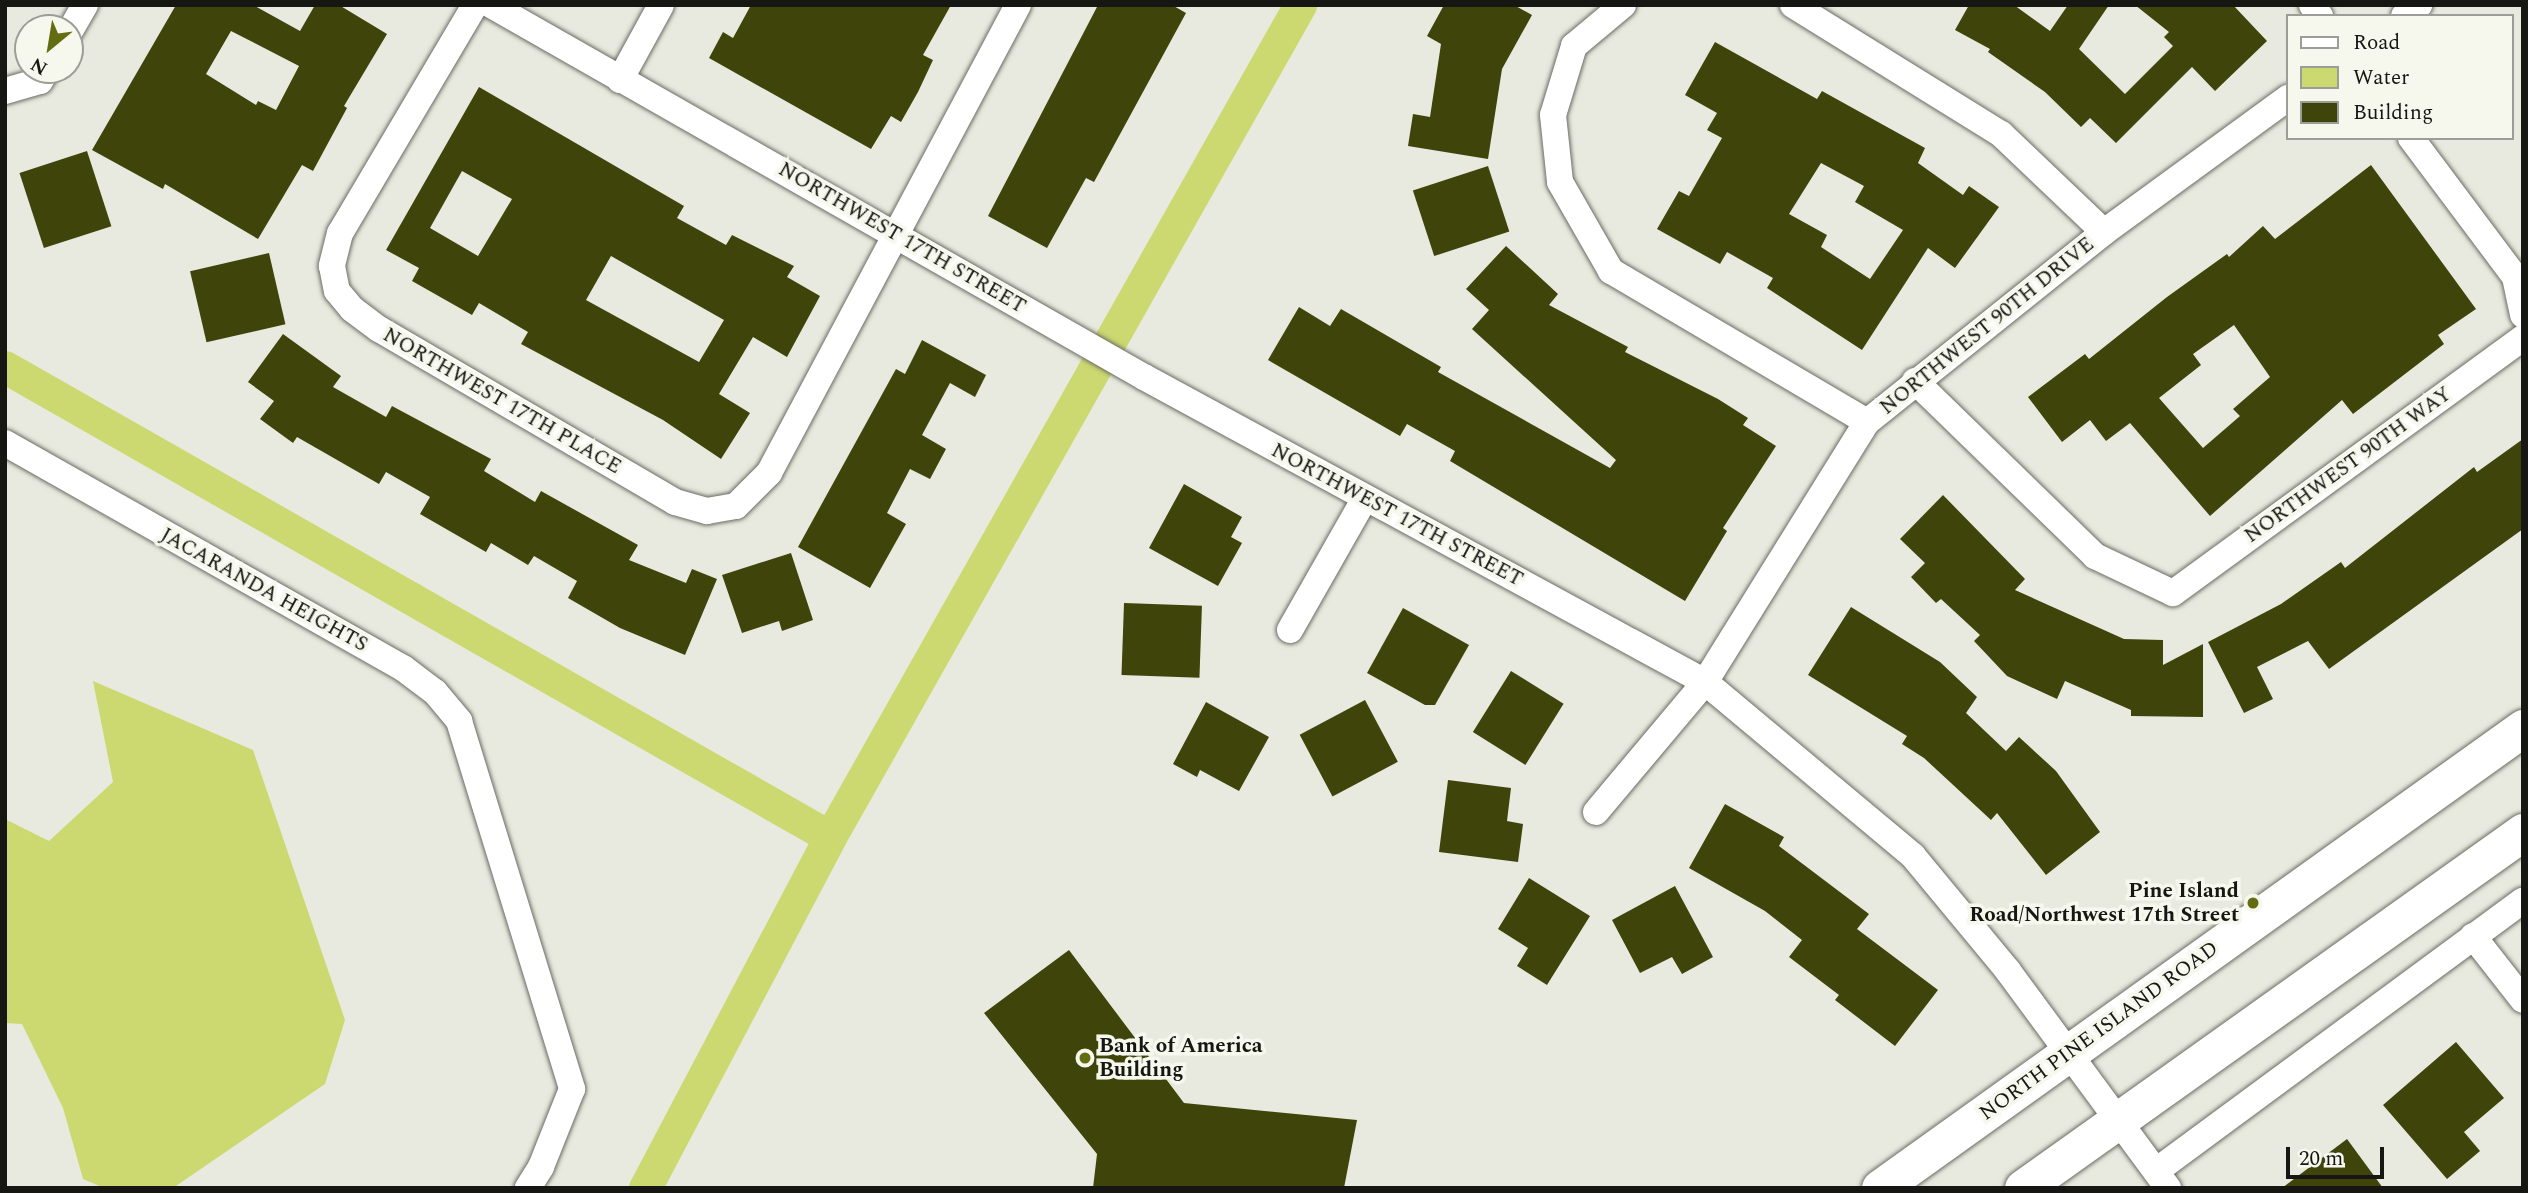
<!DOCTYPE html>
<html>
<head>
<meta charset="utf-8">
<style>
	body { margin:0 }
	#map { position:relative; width:2528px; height:1193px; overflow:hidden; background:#e8eadf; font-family:Spectral,serif }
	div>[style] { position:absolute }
	.water>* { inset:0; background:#ccd971 }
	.canal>* { height:33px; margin:-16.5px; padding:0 16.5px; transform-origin:16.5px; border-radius:16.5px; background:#ccd971 }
	.building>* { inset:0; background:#3f450a; transform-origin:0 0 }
	.roads { filter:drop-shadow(0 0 2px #6a6c63) drop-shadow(0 0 2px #6a6c63) }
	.minor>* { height:26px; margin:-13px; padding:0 13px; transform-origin:13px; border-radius:13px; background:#fff }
	.secondary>* { height:37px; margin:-18.5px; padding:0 18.5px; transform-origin:18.5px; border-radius:18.5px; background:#fff }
	.dots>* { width:19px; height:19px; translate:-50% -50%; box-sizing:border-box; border:4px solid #f6f7ed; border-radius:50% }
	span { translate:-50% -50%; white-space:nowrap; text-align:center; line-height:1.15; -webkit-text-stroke:7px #f6f7ed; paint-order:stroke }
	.street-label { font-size:21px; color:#161713 }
	.poi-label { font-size:21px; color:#161713; font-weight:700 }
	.right { translate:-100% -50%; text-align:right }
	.left { translate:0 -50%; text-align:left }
	.frame { position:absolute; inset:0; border:7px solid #161713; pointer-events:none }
	.legend { position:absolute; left:2286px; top:14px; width:228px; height:126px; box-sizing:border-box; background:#f6f7ed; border:2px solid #9c9d96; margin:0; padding:9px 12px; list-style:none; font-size:21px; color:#161713 }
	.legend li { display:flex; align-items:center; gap:14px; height:35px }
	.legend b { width:35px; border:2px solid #9c9d96 }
	.north { position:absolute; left:14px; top:14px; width:70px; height:70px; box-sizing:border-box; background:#f6f7ed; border:2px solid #9c9d96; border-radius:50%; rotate:210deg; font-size:19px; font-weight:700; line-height:28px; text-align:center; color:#161713 }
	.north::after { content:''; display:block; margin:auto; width:24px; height:32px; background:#636c11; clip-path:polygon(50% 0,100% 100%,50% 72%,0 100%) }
	.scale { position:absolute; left:2286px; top:1147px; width:98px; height:32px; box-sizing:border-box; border:4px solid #161713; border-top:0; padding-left:9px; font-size:21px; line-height:24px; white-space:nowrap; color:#161713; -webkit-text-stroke:5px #f6f7ed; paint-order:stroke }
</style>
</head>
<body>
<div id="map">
	<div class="water">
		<div style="clip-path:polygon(93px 681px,253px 750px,345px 1020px,325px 1084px,173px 1188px,104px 1188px,83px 1179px,63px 1108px,22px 1024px,5px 1023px,5px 819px,49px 841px,113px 782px)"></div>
	</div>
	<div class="canal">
		<div style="left:5px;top:367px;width:949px;rotate:29.67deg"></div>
		<div style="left:645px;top:1188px;width:397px;rotate:-62.2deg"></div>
		<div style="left:830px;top:837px;width:956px;rotate:-60.54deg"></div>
	</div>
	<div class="building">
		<div style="clip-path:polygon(evenodd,176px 5px,253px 5px,300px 31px,315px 5px,339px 5px,387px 34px,344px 106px,347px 108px,313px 171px,302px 165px,258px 239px,165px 184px,163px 189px,92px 150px,176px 5px,231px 31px,299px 66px,276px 110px,258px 101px,256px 105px,206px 74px,231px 31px)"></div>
		<div style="clip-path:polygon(751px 5px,951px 5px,923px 55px,933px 60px,918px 92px,901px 122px,891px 116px,871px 149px,709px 58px,723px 32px,733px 38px)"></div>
		<div style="clip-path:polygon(1098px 5px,1172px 5px,1186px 13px,1094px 182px,1086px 178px,1047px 248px,988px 216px)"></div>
		<div style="clip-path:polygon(1444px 5px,1514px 5px,1532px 15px,1502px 69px,1488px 159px,1408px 146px,1413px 114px,1430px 117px,1441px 44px,1427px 36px)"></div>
		<div style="clip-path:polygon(1969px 5px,2014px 5px,2050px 31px,2068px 5px,2109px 5px,2079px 49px,2125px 94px,2173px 46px,2164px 37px,2169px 32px,2135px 5px,2233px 5px,2267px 41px,2215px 91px,2192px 67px,2116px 143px,2090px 118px,2081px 127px,2045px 92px,1988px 52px,1990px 49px,1955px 30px)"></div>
		<div style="clip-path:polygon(evenodd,1715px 42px,1817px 99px,1822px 91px,1925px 148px,1918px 163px,1963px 195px,1969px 186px,1999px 207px,1955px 268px,1928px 248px,1862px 350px,1767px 288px,1773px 278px,1727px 252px,1720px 264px,1657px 229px,1679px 191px,1689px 196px,1722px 138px,1707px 130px,1717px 113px,1685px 95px,1715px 42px,1821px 163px,1864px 186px,1855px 202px,1903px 230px,1870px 279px,1821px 247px,1827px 235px,1789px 214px,1821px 163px)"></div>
		<div style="clip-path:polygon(evenodd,479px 87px,684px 206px,677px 218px,726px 245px,732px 235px,794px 266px,787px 277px,820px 296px,787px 357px,753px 337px,719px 394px,750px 413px,721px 459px,663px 420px,521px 344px,528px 332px,479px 303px,472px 315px,412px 281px,419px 268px,386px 250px,479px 87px,462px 171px,512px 199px,478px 256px,430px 228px,462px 171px,479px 87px,611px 256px,724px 320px,699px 362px,586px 300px,611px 256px)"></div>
		<div style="left:87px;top:151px;width:79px;height:71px;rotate:72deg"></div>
		<div style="clip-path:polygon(evenodd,2371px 165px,2476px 309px,2438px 335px,2444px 344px,2353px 414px,2342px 400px,2210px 516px,2130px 423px,2106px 441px,2090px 420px,2062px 442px,2028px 397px,2085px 354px,2089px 359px,2167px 297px,2227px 254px,2229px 257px,2263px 226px,2275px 239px,2371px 165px,2234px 325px,2270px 377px,2233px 409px,2240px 416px,2203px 448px,2159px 398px,2201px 365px,2193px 354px,2234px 325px)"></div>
		<div style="left:1488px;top:166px;width:69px;height:79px;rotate:72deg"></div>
		<div style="clip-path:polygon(1506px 246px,1558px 294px,1549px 305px,1628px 347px,1625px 352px,1718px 399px,1748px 418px,1743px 425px,1776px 446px,1723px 528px,1727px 531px,1685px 601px,1450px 461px,1455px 451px,1407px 424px,1400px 436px,1268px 360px,1299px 307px,1330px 326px,1341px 309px,1441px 367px,1438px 372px,1610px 468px,1616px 460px,1472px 329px,1489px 310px,1466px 289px)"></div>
		<div style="left:269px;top:253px;width:73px;height:81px;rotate:77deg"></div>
		<div style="clip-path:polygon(283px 334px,341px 376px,333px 387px,386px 417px,392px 406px,491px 459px,484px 471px,535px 502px,541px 491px,638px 545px,629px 560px,686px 583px,692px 569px,717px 579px,685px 655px,620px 628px,568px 598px,577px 581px,534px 556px,528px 565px,491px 543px,486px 552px,420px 514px,430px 497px,386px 472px,379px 484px,297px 437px,293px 443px,260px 419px,274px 401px,248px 382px)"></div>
		<div style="clip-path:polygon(922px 340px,986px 375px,975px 397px,950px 383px,922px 435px,946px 449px,930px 479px,910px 469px,887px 513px,906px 524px,870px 588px,798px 547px,896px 369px,905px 374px)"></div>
		<div style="clip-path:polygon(2523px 439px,2523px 529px,2329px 669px,2308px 641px,2257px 667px,2273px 699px,2244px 713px,2208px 642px,2281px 604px,2341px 562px,2345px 568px,2474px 467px,2477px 472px)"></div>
		<div style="clip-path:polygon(1184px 484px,1242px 517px,1231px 537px,1242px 543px,1218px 586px,1149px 548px)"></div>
		<div style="clip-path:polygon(1943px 495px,2025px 579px,2015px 590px,2124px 639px,2163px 640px,2163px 665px,2203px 644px,2203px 717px,2131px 716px,2131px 710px,2065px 681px,2057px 699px,2007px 676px,1974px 641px,1980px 635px,1941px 599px,1936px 603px,1911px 577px,1925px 563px,1900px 539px)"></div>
		<div style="clip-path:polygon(791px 553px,813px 620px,782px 631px,779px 621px,742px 633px,722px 575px)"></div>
		<div style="left:1124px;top:603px;width:78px;height:72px;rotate:2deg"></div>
		<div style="clip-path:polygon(1851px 607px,1940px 662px,1977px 697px,1966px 713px,2006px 751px,2019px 737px,2056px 771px,2100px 832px,2046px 875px,1997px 813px,1991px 820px,1924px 758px,1902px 744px,1907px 736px,1808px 675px)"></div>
		<div style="clip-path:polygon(1403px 608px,1469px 645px,1435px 705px,1425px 705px,1367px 673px)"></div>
		<div style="left:1511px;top:671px;width:62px;height:72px;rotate:32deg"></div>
		<div style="left:1365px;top:700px;width:70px;height:74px;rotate:62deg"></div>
		<div style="clip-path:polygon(1206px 702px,1269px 737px,1239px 791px,1200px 770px,1197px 777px,1173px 764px)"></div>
		<div style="clip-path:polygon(1448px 780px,1511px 788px,1507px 821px,1523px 824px,1518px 862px,1439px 852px)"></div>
		<div style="clip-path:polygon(1725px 804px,1784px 837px,1779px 846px,1869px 914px,1857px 929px,1938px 990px,1895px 1046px,1835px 1000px,1839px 995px,1789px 957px,1802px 940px,1765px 911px,1689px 868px)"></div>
		<div style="clip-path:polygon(1529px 878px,1590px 916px,1547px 985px,1517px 966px,1528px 948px,1498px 929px)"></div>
		<div style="clip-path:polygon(1675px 886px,1713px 957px,1682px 974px,1672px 957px,1640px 973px,1612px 920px)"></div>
		<div style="clip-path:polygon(1069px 950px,1184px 1103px,1357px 1120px,1344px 1188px,1093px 1188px,1097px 1154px,984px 1013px)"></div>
		<div style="clip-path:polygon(2456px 1042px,2504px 1098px,2464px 1132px,2480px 1151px,2447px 1179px,2383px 1105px)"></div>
		<div style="clip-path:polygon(2347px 1139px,2383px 1188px,2282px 1188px)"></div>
	</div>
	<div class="roads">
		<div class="minor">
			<div style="left:475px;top:5px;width:265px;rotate:120.6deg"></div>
			<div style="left:340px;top:233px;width:34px;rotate:104deg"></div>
			<div style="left:332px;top:266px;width:25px;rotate:79deg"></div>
			<div style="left:337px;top:291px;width:23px;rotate:50deg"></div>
			<div style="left:352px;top:309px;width:34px;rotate:37deg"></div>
			<div style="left:379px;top:329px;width:343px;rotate:30.3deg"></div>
			<div style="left:675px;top:502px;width:33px;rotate:16deg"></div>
			<div style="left:707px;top:511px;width:29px;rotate:-10deg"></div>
			<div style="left:736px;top:506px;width:47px;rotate:-45deg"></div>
			<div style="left:769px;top:473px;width:530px;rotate:-61.98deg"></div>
			<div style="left:491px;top:5px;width:752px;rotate:29.67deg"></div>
			<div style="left:1144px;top:377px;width:639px;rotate:28.53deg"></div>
			<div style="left:1705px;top:682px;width:271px;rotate:39.9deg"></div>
			<div style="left:1913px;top:856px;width:149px;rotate:50.4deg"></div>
			<div style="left:2008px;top:971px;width:270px;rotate:53.6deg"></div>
			<div style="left:1623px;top:5px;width:64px;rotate:140.1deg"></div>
			<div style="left:1574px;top:46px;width:72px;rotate:106.9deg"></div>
			<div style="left:1553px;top:115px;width:67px;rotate:84deg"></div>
			<div style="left:1560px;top:182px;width:103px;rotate:60.2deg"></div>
			<div style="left:1611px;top:271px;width:297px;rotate:30.5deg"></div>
			<div style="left:1793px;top:5px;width:245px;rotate:31.8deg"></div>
			<div style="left:2001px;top:134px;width:142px;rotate:43.6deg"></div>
			<div style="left:2312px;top:5px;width:14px;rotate:54deg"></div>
			<div style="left:2404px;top:16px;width:19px;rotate:-36deg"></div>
			<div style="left:70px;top:31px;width:30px;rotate:-60deg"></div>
			<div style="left:620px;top:80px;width:85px;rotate:-61.3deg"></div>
			<div style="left:5px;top:91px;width:36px;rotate:-16deg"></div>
			<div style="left:40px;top:81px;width:13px;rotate:-58deg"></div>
			<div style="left:2411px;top:138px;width:174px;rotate:53.2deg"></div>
			<div style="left:2515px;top:277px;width:39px;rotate:78deg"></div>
			<div style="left:1915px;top:381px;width:251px;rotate:44.2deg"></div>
			<div style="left:2095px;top:556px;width:86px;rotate:25.4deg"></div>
			<div style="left:2173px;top:593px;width:433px;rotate:-36.1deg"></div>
			<div style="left:5px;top:443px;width:457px;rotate:29.5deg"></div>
			<div style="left:403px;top:668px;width:40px;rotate:37deg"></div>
			<div style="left:435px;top:692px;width:38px;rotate:50deg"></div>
			<div style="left:459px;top:721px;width:385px;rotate:72.9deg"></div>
			<div style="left:572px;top:1089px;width:84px;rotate:111.7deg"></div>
			<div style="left:541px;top:1167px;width:25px;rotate:122deg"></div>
			<div style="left:1290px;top:630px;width:152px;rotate:-60.4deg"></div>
			<div style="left:1596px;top:812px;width:170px;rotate:-50deg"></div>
			<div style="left:1705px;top:682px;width:306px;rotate:-58.1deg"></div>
			<div style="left:1867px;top:422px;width:304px;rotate:-38.7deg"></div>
			<div style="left:2104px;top:232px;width:228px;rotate:-36.1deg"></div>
			<div style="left:2473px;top:936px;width:81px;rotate:52deg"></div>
			<div style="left:2156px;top:1171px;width:456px;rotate:-36.4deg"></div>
		</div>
		<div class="secondary">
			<div style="left:1880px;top:1188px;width:791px;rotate:-35.58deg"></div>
			<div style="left:2023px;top:1188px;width:614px;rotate:-35.45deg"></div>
		</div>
	</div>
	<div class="dots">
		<div style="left:2253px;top:903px;background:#636c11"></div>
		<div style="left:1085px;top:1058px;background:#636c11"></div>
	</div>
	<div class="street-label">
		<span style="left:902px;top:238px;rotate:30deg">NORTHWEST 17TH STREET</span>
		<span style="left:1987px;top:326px;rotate:-39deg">NORTHWEST 90TH DRIVE</span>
		<span style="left:502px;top:401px;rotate:30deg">NORTHWEST 17TH PLACE</span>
		<span style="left:2348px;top:465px;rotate:-36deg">NORTHWEST 90TH WAY</span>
		<span style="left:1397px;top:515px;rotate:28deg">NORTHWEST 17TH STREET</span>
		<span style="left:264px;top:590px;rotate:29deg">JACARANDA HEIGHTS</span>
		<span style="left:2099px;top:1031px;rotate:-36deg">NORTH PINE ISLAND ROAD</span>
	</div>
	<div class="poi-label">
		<span class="right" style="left:2239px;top:903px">Pine Island<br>Road/Northwest 17th Street</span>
		<span class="left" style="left:1099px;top:1058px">Bank of America<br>Building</span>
	</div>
	<div class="frame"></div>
	<ul class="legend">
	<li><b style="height:9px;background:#fff"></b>Road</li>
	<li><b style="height:19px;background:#ccd971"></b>Water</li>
	<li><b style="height:19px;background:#3f450a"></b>Building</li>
	</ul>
	<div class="north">N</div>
	<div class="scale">20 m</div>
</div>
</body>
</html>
